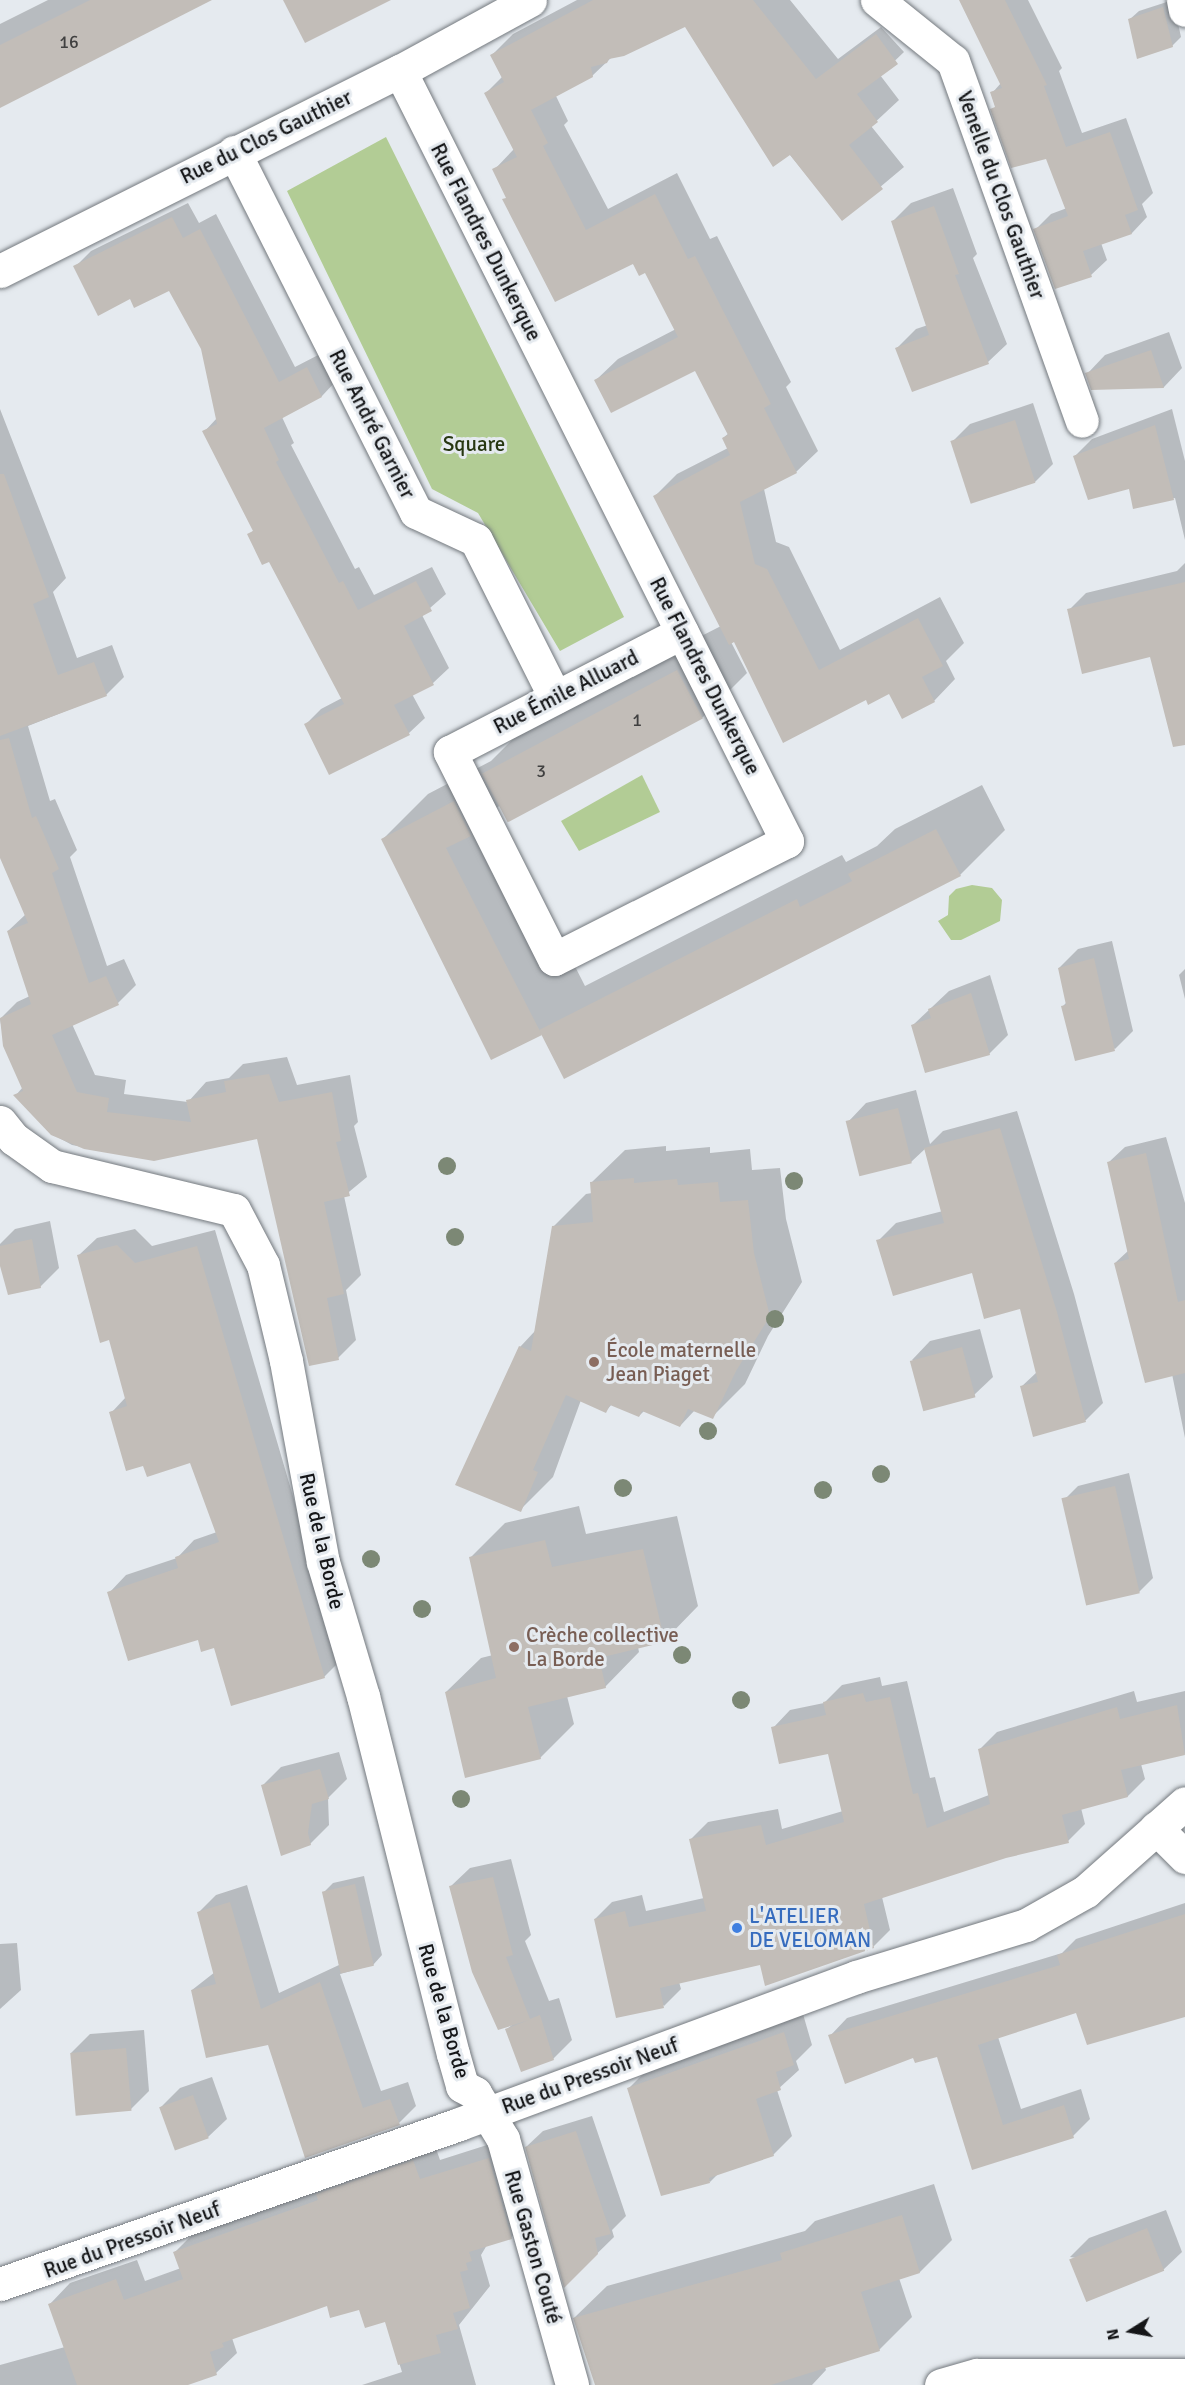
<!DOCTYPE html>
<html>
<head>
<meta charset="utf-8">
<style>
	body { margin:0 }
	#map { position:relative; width:1185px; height:2385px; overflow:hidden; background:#e5eaef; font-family:Signika,sans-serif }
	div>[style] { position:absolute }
	.green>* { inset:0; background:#b2cc95 }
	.shadow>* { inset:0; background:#0003 }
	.building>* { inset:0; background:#c2bdb8; transform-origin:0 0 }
	.roads { filter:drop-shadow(0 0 2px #74797e) drop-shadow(0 0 2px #74797e) }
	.minor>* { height:33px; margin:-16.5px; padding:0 16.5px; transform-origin:16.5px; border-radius:16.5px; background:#fff }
	.trees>* { width:18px; height:18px; margin:-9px; border-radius:50%; background:#7c8875 }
	.dots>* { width:16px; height:16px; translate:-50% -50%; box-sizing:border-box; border:3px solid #e5eaef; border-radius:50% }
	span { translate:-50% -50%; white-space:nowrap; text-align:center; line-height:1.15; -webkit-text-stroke:6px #e5eaef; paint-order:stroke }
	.number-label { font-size:18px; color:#404040 }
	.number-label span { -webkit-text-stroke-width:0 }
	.street-label { font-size:21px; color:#151618 }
	.park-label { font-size:21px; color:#273711 }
	.education-label { font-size:21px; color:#785e54 }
	.left { translate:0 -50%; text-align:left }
	.shop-label { font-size:21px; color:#366cbe }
	.north { position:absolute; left:1101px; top:2301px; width:60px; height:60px; -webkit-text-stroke:4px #e5eaef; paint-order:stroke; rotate:259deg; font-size:16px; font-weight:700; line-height:24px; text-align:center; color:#151618 }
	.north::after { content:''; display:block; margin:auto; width:21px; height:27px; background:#151618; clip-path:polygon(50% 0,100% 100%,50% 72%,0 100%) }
</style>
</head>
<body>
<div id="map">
	<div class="green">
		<div style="clip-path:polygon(386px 137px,624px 617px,560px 651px,478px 513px,432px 489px,287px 191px)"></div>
		<div style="clip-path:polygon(642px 775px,660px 812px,579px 851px,561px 821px)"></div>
		<div style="clip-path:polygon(972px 885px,992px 888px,1002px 900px,1000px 921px,961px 940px,951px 940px,938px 921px,948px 915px,949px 896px,956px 889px)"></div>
	</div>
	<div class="shadow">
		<div style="clip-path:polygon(48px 0,209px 0,0 106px,0 24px)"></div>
		<div style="clip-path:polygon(577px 0,790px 0,838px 59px,881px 27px,904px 52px,880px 75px,899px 100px,871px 126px,904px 167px,842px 219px,685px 25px,612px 57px,592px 76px,556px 96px,568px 121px,564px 125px,608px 209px,677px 173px,710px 239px,717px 236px,791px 382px,786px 387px,818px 451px,796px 472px,764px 489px,776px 542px,789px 547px,840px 650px,940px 597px,964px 643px,946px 661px,955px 679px,934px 701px,890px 692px,867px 698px,735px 640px,731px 642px,747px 673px,702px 718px,500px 805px,495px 810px,585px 986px,842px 855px,846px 862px,877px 846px,895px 829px,982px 785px,1005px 830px,960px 875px,541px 1034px,383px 839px,428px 794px,491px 761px,527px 725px,721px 626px,655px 496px,677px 474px,728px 448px,723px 438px,729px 433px,695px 369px,596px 380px,618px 359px,676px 329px,646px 271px,507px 197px,494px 170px,514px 149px,486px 93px,503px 76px,492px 55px,513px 34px)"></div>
		<div style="clip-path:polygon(971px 0,1028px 0,1062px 68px,1059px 71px,1082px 133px,1126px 118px,1153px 193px,1142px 204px,1147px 217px,1132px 233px,1101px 243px,1107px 260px,1091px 275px,1035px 230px,1051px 214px,1067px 208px,1047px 157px,993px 92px,1001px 83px)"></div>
		<div style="clip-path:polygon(1173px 0,1181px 37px,1172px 46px,1129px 20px,1139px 11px)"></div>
		<div style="clip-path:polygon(953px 188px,977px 254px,973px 258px,1007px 344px,988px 362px,897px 348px,916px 329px,928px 325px,893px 221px,911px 203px)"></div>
		<div style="clip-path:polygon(188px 203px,199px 223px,216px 214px,295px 367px,324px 352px,337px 380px,322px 396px,282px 417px,294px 443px,291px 445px,355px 569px,359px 567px,374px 595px,432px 567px,446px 594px,422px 615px,449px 668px,433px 683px,412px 694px,425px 718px,409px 733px,306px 724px,321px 709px,342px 698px,269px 560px,249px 535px,254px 530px,204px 432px,217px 418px,202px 349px,170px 289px,131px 297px,75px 267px,91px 251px)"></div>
		<div style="clip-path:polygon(1169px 332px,1182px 368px,1164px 387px,1092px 388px,1087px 374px,1105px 355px)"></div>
		<div style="clip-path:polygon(1033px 403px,1053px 464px,1035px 482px,952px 442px,970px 424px)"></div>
		<div style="clip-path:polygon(0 409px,66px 578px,53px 592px,77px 658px,112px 645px,124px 677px,106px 695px,28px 726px,50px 801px,55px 799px,77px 850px,70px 857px,107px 966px,124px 959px,136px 985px,118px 1003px,72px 1024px,95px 1075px,126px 1080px,124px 1094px,188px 1102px,206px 1082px,229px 1078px,243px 1064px,287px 1057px,297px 1085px,350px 1075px,358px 1122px,354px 1126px,367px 1177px,344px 1196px,361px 1275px,346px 1290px,356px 1340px,338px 1358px,258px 1138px,154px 1160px,72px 1145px,52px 1134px,16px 1095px,23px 1087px,5px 1046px,0 1019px,17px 1002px,30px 996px,8px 931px,26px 914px,0 854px)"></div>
		<div style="clip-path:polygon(1172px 409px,1185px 461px,1185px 540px,1175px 498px,1134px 507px,1130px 487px,1075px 456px,1092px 439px)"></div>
		<div style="clip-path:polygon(1185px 563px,1185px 702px,1152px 655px,1069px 610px,1086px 593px,1177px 571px)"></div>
		<div style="clip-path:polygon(1112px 941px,1133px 1031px,1115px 1049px,1063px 1006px,1067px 1002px,1059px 968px,1078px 949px)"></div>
		<div style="clip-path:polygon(1185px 969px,1185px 999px,1179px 975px)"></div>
		<div style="clip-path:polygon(990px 975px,1008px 1035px,989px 1054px,913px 1025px,949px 991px)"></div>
		<div style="clip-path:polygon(916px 1090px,930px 1144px,943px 1131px,1017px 1111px,1074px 1294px,1103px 1403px,1086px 1420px,1034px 1435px,1021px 1387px,1037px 1372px,1021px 1307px,973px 1271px,878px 1241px,896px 1223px,943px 1211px,926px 1148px,911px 1162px,848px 1122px,866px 1103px)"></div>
		<div style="clip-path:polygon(1166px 1137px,1185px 1203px,1185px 1438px,1172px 1374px,1115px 1263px,1129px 1250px,1109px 1162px,1125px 1147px)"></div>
		<div style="clip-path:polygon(666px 1146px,666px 1151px,710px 1147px,710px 1153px,750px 1149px,752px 1170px,780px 1168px,786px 1219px,802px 1282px,768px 1336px,745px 1384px,712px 1417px,695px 1410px,680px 1426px,645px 1410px,639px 1416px,612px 1404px,606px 1411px,581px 1400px,553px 1477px,520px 1510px,520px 1347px,535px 1331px,553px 1227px,586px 1194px,592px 1193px,592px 1182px,625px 1150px)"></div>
		<div style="clip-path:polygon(50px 1221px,59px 1268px,40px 1287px,0 1260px,0 1244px,15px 1229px)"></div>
		<div style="clip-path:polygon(135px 1229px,152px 1246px,215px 1230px,341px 1660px,324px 1677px,215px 1646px,109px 1593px,126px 1575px,177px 1558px,194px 1540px,217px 1532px,190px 1461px,144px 1464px,111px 1413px,126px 1397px,110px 1338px,79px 1255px,97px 1238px)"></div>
		<div style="clip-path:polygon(980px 1329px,993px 1377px,974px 1395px,912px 1360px,930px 1341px)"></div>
		<div style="clip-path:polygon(1129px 1473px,1153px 1578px,1139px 1592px,1064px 1500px,1078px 1486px)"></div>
		<div style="clip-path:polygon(579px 1506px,586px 1534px,677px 1516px,698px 1606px,664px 1641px,638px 1647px,639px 1652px,605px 1687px,567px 1696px,574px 1724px,540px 1758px,446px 1692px,481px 1658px,493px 1655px,471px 1557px,505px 1523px)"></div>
		<div style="clip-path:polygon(880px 1677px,882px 1686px,907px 1681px,930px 1778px,935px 1777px,944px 1812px,989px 1795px,980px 1749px,997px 1732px,1134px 1691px,1137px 1702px,1185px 1691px,1185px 1754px,1141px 1764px,1145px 1779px,1128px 1796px,1081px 1808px,1085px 1824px,1068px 1841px,1005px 1856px,882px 1897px,890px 1930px,873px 1947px,761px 1964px,679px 1982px,681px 1989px,664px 2006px,595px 1919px,612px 1902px,642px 1895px,646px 1911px,704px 1898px,691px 1839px,708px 1822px,778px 1809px,782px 1829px,843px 1811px,829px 1752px,773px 1728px,790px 1710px,824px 1703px,842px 1685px)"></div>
		<div style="clip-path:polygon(339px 1752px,347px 1779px,328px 1798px,329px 1825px,310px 1844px,262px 1786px,281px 1767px)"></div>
		<div style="clip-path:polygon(511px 1859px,531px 1935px,525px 1941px,549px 2001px,559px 1998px,572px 2040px,553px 2059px,507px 2029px,513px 2024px,451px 1886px,470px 1868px)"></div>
		<div style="clip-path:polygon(364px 1876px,382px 1955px,373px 1965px,340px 1974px,381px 2091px,408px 2082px,416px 2106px,399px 2123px,306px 2156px,269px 2043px,192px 1990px,215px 1972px,199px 1912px,216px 1895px,247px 1885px,279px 1993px,339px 1965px,324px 1892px,333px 1883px)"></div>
		<div style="clip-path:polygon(1185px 1903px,1185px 2014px,1077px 2011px,998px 2037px,1021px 2109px,1081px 2089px,1090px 2119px,1073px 2136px,973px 2168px,938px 2055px,914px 2056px,830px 2036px,847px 2018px,1062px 1953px,1076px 1939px)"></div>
		<div style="clip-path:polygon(17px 1943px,21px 1990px,0 2009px,0 1944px)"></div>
		<div style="clip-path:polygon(803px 2014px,812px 2045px,796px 2061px,799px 2070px,777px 2090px,792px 2136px,773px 2155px,718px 2174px,710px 2182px,628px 2089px,647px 2070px)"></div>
		<div style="clip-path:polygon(144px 2030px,149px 2091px,130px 2110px,71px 2053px,90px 2034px)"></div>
		<div style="clip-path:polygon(212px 2077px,227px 2119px,208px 2137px,161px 2107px,180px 2088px)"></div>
		<div style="clip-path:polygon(592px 2116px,626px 2216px,612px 2230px,614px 2237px,565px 2285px,526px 2147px,543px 2131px)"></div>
		<div style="clip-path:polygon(509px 2138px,531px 2217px,511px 2238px,487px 2245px,481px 2255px,490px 2286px,459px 2325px,476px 2385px,362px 2385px,402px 2372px,386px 2320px,360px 2309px,328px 2304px,232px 2338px,237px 2353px,216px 2373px,184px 2385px,0 2385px,0 2365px,65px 2347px,50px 2304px,70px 2283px,137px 2260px,145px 2281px,181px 2268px,175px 2252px,195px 2232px,433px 2140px,440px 2160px)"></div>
		<div style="clip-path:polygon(934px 2184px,952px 2240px,920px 2272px,899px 2278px,912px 2317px,879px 2350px,825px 2367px,826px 2370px,812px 2385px,596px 2385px,574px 2318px,607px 2286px,805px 2231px,815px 2221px)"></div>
		<div style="clip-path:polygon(1166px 2210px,1182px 2252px,1163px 2270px,1070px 2257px,1089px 2238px)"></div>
	</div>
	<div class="building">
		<div style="clip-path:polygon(90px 0,212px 0,0 108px,0 45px)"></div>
		<div style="clip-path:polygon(283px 0,391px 0,305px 43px)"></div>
		<div style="clip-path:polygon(593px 0,753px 0,816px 79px,876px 34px,898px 64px,857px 94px,878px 122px,849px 145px,883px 189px,842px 221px,790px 155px,773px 167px,685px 27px,624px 56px,609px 59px,607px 63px,591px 67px,593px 77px,531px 110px,548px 143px,543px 146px,586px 230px,655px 194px,688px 259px,695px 256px,771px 404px,764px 408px,797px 473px,740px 502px,755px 564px,767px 569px,819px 670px,918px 618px,943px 666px,922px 677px,935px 702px,902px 719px,889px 694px,868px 705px,866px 700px,783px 743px,734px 642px,729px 645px,653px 496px,730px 455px,722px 438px,728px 435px,695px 371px,611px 413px,594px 380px,678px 337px,645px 273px,639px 276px,633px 264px,555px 302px,502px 199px,506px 198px,492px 169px,517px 157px,484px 93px,504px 82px,490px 55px)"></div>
		<div style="clip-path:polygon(959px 0,1005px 0,1047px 85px,1044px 86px,1066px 147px,1110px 132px,1138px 210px,1125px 215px,1132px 234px,1083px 251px,1092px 277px,1055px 289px,1033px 229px,1068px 216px,1046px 159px,1011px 168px,990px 109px,995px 107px,990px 92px,1002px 88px)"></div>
		<div style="clip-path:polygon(1163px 7px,1173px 47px,1137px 59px,1128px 19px)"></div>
		<div style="clip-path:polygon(934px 206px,959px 274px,955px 275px,989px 364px,912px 392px,895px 348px,929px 335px,891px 221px)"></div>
		<div style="clip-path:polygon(172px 217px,183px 238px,200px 229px,279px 382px,307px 367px,322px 397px,264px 428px,279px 460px,276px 462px,339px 583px,343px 581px,358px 610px,416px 581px,432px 611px,404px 626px,434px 685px,394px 705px,410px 735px,329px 775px,304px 724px,344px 704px,269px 562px,262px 565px,247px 534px,253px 531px,202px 431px,217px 424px,201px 349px,169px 291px,134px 308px,130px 299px,98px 316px,73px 266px)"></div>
		<div style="clip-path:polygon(1151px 350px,1164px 388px,1091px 390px,1085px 373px)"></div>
		<div style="left:1015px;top:420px;width:66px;height:68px;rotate:72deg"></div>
		<div style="clip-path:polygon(1155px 425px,1174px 500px,1133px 509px,1129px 489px,1088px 500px,1073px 456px)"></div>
		<div style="clip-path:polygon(0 474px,4px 474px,49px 597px,33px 604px,58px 675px,94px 662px,107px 696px,0 736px)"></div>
		<div style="clip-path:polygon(1185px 582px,1185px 745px,1173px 747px,1150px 657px,1082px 674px,1067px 609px)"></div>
		<div style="left:677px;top:670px;width:55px;height:221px;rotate:62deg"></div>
		<div style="clip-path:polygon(9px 738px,32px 818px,36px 816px,59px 869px,52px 873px,89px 983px,106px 976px,119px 1005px,52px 1035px,77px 1092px,109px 1098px,107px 1112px,191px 1122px,186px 1100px,226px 1092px,224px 1081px,269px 1074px,279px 1102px,332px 1092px,341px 1141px,336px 1142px,350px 1196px,324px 1202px,344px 1294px,327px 1298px,339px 1360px,309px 1366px,257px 1139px,154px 1161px,84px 1149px,51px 1135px,13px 1095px,23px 1091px,3px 1046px,0 1018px,31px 1004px,7px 931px,28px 923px,0 858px,0 740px)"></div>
		<div style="clip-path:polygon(454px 801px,471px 836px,446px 848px,542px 1035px,491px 1060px,381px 839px)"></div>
		<div style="clip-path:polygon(936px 829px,961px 876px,564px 1079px,539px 1030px,797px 899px,800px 907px,852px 881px,848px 874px)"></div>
		<div style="clip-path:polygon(1094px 958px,1115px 1051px,1075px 1061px,1061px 1006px,1066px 1005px,1058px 968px)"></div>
		<div style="clip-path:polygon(971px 993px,990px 1055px,925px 1073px,911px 1025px,931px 1018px,928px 1009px)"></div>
		<div style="left:898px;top:1108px;width:57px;height:54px;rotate:76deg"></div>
		<div style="clip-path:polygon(1000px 1128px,1057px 1312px,1086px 1422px,1033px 1437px,1020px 1386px,1038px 1382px,1020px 1309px,984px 1319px,972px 1273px,893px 1296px,876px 1240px,944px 1223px,924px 1148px)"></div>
		<div style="clip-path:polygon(1146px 1153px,1178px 1302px,1185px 1300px,1185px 1373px,1145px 1383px,1114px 1263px,1129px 1259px,1107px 1162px)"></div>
		<div style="clip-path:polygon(634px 1178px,634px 1183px,677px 1179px,678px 1185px,718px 1182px,720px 1202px,748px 1200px,754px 1253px,770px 1316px,736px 1371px,713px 1419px,688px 1409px,680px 1427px,642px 1411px,639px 1417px,610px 1405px,606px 1413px,566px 1395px,533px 1470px,538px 1472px,521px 1512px,455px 1485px,519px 1346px,531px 1351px,552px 1226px,593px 1222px,590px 1182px)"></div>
		<div style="clip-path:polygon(32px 1239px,41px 1288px,8px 1295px,0 1266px,0 1246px)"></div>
		<div style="clip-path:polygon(117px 1245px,135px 1263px,197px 1246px,325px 1678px,231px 1706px,214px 1648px,201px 1652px,198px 1640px,128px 1661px,107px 1592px,178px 1568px,175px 1557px,219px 1542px,190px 1463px,147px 1477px,143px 1466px,126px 1471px,109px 1412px,127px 1406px,109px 1340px,100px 1343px,77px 1255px)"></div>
		<div style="left:962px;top:1347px;width:52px;height:54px;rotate:75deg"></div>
		<div style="left:1115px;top:1486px;width:110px;height:55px;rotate:77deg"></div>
		<div style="clip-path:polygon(545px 1540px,552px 1567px,643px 1549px,665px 1642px,599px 1658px,606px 1688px,528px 1707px,541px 1759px,465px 1778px,445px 1692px,496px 1678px,469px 1557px)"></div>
		<div style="clip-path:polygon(863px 1693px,866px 1702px,890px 1697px,913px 1794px,918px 1793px,927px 1828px,990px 1804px,978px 1749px,1117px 1707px,1120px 1719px,1177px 1705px,1185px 1755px,1121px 1770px,1128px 1797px,1062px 1815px,1069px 1843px,1006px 1858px,864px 1904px,874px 1948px,765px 1986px,760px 1965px,660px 1988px,664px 2008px,616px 2018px,594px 1919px,625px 1911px,629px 1927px,706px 1911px,689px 1839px,761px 1825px,766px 1845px,844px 1822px,828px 1754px,779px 1764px,771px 1727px,826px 1715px,823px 1702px)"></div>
		<div style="clip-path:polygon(320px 1769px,329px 1799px,312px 1804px,308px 1833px,311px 1845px,281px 1856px,261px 1785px)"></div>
		<div style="clip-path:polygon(493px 1877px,513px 1955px,506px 1957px,530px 2019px,540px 2015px,554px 2060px,521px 2072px,505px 2029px,529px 2020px,498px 2030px,472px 1972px,449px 1886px)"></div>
		<div style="left:355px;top:1884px;width:84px;height:34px;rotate:77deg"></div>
		<div style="clip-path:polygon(230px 1902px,261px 2009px,320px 1982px,363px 2108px,390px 2099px,400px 2125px,305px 2158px,268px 2045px,206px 2058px,191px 1990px,216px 1984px,197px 1912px)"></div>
		<div style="clip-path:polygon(1185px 1914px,1185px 2017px,1087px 2045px,1076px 2013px,978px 2045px,1003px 2125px,1064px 2105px,1074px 2138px,972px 2170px,937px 2057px,915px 2063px,913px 2058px,845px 2084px,828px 2035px,1060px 1965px,1057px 1955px)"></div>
		<div style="clip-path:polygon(784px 2032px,794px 2065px,776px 2072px,781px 2090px,756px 2099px,774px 2156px,709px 2178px,710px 2183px,661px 2196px,627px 2088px)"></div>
		<div style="left:126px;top:2048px;width:63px;height:56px;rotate:85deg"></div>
		<div style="left:193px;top:2095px;width:46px;height:36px;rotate:70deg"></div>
		<div style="clip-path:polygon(576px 2131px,611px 2234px,595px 2238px,598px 2254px,564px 2288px,525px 2147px)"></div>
		<div style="clip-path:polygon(489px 2158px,512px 2239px,469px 2252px,472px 2261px,466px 2263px,468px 2270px,460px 2272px,470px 2308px,453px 2313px,458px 2329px,436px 2335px,441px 2353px,398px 2365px,385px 2322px,365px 2328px,359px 2310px,330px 2318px,327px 2306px,222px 2343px,224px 2347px,210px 2352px,217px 2375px,188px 2385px,77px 2385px,48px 2304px,116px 2279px,124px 2300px,183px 2279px,173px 2252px,299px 2207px,318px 2200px,316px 2194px,413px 2160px,420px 2179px)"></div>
		<div style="clip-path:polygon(902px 2215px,920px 2273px,861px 2292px,880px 2351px,771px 2385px,595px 2385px,573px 2318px,782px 2260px,780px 2253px)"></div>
		<div style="left:1147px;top:2228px;width:46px;height:84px;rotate:68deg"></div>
	</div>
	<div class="roads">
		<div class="minor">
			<div style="left:877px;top:0;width:97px;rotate:38.8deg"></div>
			<div style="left:953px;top:61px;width:382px;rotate:70.3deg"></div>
			<div style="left:1183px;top:0;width:10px;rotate:79deg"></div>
			<div style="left:400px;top:71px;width:862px;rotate:63.32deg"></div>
			<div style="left:787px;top:841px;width:261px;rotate:153.1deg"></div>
			<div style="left:554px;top:959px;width:232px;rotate:-116.7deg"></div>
			<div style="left:450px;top:752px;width:261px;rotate:-27.3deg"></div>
			<div style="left:234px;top:152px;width:403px;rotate:63.2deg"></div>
			<div style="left:416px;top:512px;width:66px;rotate:25deg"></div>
			<div style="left:476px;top:540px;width:176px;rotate:63.3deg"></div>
			<div style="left:0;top:271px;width:447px;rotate:-26.6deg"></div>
			<div style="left:400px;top:71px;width:148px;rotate:-28.6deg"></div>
			<div style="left:0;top:1122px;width:22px;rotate:51deg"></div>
			<div style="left:14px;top:1139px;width:47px;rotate:35.4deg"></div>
			<div style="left:52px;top:1166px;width:187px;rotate:13.6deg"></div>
			<div style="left:234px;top:1210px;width:62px;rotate:62.2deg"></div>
			<div style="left:263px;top:1265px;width:99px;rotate:76.5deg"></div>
			<div style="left:286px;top:1361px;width:204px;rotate:79.6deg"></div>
			<div style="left:323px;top:1562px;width:140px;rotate:73.4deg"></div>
			<div style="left:363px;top:1696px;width:369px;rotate:75.9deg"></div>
			<div style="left:453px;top:2054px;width:33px;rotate:74deg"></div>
			<div style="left:462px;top:2086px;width:15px;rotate:28deg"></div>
			<div style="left:475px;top:2093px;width:54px;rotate:58.7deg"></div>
			<div style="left:503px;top:2139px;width:255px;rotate:74.3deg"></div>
			<div style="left:1156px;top:1828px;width:41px;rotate:45deg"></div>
			<div style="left:0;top:2284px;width:486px;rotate:-19.2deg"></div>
			<div style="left:459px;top:2124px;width:423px;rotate:-20.3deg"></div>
			<div style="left:856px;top:1977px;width:178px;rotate:-17deg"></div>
			<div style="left:1026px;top:1925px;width:69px;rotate:-29.5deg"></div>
			<div style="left:1086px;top:1891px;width:132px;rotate:-41.6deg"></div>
			<div style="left:941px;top:2385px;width:37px;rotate:-16deg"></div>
			<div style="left:977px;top:2375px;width:208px"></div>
		</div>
	</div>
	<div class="trees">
		<div style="left:447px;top:1166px"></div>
		<div style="left:794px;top:1181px"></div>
		<div style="left:455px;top:1237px"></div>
		<div style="left:775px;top:1319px"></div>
		<div style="left:708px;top:1431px"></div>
		<div style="left:881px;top:1474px"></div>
		<div style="left:623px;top:1488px"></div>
		<div style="left:823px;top:1490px"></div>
		<div style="left:371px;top:1559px"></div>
		<div style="left:422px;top:1609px"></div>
		<div style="left:682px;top:1655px"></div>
		<div style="left:741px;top:1700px"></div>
		<div style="left:461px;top:1799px"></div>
	</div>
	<div class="dots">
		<div style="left:594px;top:1362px;background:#8d6e63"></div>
		<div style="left:514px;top:1647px;background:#8d6e63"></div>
		<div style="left:737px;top:1928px;background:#3f7fe0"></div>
	</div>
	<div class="number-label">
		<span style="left:69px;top:42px">16</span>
		<span style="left:637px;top:720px">1</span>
		<span style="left:541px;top:771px">3</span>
	</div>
	<div class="street-label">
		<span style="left:266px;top:137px;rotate:-26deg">Rue du Clos Gauthier</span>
		<span style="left:1001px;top:195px;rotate:70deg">Venelle du Clos Gauthier</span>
		<span style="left:486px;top:242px;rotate:63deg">Rue Flandres Dunkerque</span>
		<span style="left:372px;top:424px;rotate:63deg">Rue André Garnier</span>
		<span style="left:705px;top:676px;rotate:63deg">Rue Flandres Dunkerque</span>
		<span style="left:566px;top:692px;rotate:-27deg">Rue Émile Alluard</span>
		<span style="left:322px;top:1541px;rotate:77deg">Rue de la Borde</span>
		<span style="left:444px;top:2011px;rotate:74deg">Rue de la Borde</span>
		<span style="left:590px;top:2076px;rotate:-20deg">Rue du Pressoir Neuf</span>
		<span style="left:132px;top:2240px;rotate:-20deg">Rue du Pressoir Neuf</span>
		<span style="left:533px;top:2247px;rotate:74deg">Rue Gaston Couté</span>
	</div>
	<div class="park-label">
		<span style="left:474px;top:444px">Square</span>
	</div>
	<div class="education-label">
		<span class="left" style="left:606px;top:1362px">École maternelle<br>Jean Piaget</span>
		<span class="left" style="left:526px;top:1647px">Crèche collective<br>La Borde</span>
	</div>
	<div class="shop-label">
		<span class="left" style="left:749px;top:1928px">L'ATELIER<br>DE VELOMAN</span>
	</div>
	<div class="north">N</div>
</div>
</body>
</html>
